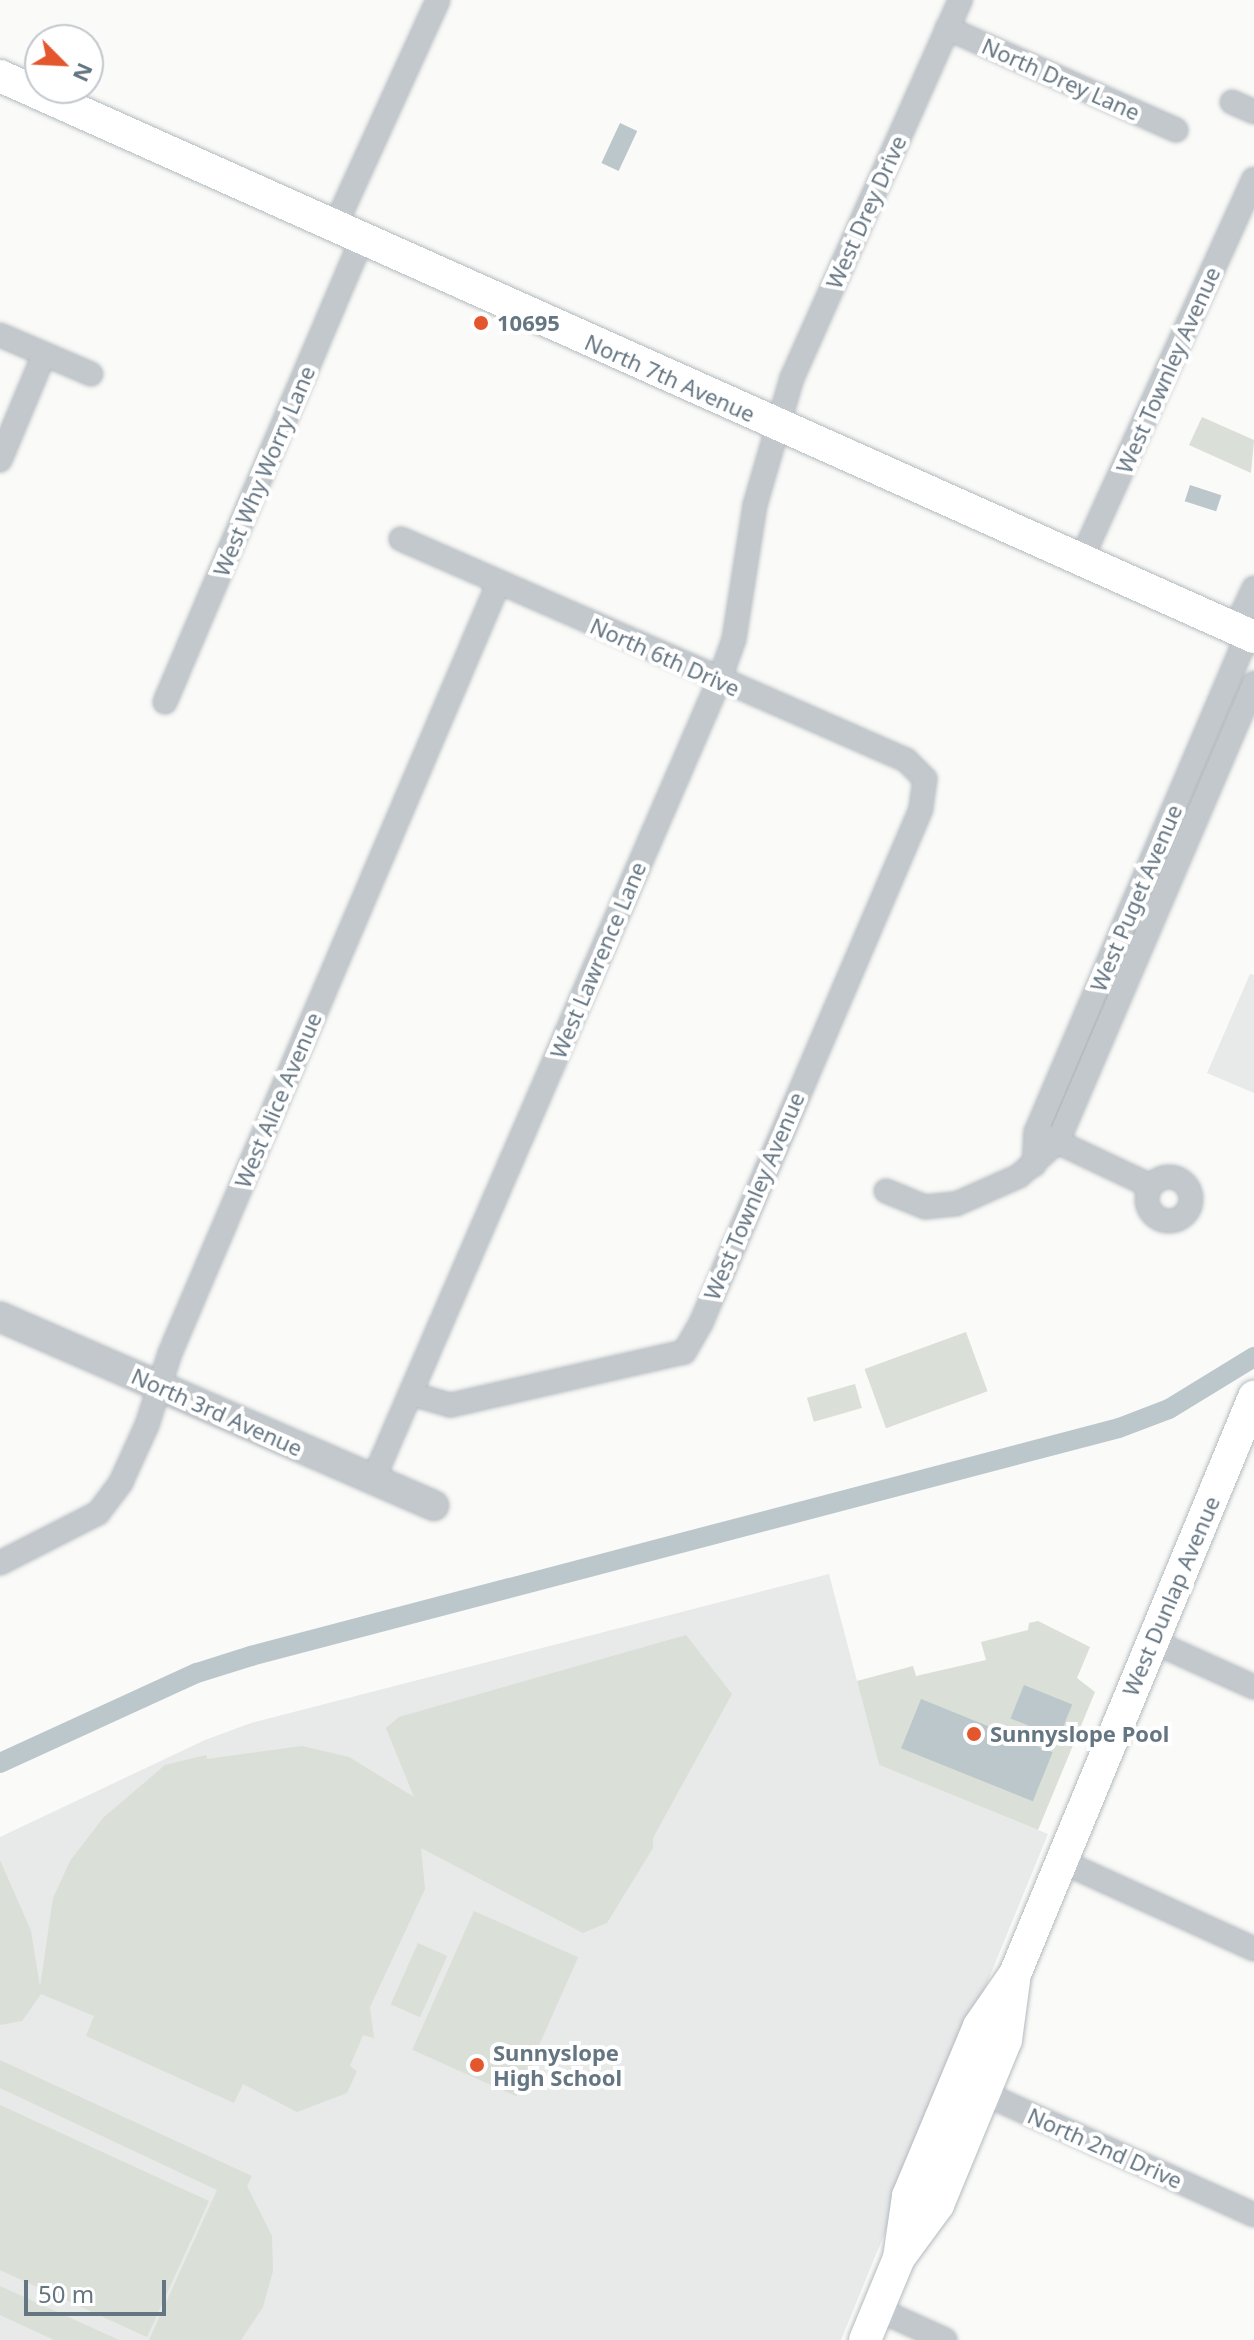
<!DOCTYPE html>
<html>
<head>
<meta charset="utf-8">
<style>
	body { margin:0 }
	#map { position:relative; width:1254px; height:2340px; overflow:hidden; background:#fafaf8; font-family:"Noto Sans",sans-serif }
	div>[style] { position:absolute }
	.built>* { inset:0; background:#e8e9e9 }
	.green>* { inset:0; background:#dadfd7; transform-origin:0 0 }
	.water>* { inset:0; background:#bbc7cb; transform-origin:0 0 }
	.canal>* { height:20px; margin:-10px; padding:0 10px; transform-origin:10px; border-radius:10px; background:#bbc7cb }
	.roads { filter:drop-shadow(0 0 2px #b3babf) drop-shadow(0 0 2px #b3babf) }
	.minor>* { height:22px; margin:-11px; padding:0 11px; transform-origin:11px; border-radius:11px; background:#c3c8cc }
	.minor>.ring { margin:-11px; padding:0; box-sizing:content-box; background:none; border:22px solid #c3c8cc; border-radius:50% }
	.tertiary>* { height:28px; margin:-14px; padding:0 14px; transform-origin:14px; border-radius:14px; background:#c3c8cc }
	.secondary>* { height:32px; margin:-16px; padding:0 16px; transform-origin:16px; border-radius:16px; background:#fff }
	.dots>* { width:22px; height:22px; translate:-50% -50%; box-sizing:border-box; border:4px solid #fff; border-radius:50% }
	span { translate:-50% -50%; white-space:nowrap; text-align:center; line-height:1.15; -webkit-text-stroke:8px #fff; paint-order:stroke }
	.street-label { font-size:22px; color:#657683 }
	.poi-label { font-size:22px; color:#657683; font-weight:700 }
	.left { translate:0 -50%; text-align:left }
	.north { position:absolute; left:24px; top:24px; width:80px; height:80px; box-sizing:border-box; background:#fff; border:2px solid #c1c8cd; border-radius:50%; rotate:114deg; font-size:22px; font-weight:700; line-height:32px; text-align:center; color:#657683 }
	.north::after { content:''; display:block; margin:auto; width:28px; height:36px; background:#e4572e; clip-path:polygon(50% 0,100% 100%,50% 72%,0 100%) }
	.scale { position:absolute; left:24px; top:2280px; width:142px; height:36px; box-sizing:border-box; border:4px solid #657683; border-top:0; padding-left:10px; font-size:24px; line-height:28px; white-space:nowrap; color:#657683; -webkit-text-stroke:6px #fff; paint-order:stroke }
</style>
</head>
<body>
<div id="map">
	<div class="built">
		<div style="clip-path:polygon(1250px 974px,1254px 975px,1254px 1093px,1207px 1073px)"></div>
		<div style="clip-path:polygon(829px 1574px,879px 1765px,1048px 1834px,841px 2340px,0 2340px,0 1837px,205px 1740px,251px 1723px)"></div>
	</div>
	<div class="green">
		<div style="clip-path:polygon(1202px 417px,1254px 440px,1251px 473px,1189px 445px)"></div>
		<div style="left:966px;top:1332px;width:63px;height:108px;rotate:70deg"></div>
		<div style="left:855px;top:1384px;width:25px;height:50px;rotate:74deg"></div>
		<div style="clip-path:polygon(1038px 1621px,1090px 1647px,1077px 1678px,1095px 1692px,1038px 1830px,879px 1765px,857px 1681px,913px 1666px,916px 1676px,986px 1660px,981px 1642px,1028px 1630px,1029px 1623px)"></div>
		<div style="clip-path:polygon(686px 1635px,732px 1694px,653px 1838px,653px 1848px,607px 1923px,583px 1933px,421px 1848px,425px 1889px,370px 2007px,374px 2038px,363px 2035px,350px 2066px,357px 2071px,347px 2093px,297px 2112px,243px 2084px,234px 2103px,86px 2036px,94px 2016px,41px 1994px,22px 2021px,0 2025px,0 1860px,31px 1931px,40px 1987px,53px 1898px,70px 1861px,103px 1818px,165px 1765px,206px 1755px,207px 1759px,302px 1746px,349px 1757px,414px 1797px,386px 1728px,399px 1717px)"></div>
		<div style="left:474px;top:1911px;width:114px;height:152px;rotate:24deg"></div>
		<div style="left:418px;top:1943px;width:32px;height:67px;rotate:24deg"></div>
		<div style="clip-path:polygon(0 2060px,252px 2176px,247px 2186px,272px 2236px,273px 2271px,263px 2307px,241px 2340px,149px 2340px,217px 2190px,0 2088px)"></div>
		<div style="clip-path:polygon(0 2105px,209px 2201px,147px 2337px,0 2270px)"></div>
		<div style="clip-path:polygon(0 2286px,119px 2340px,54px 2340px,0 2315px)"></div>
	</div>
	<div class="water">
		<div style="left:620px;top:123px;width:19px;height:44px;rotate:25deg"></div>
		<div style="left:1190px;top:485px;width:33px;height:17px;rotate:18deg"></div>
		<div style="left:1024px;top:1685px;width:52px;height:36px;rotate:22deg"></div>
		<div style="left:921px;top:1699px;width:142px;height:53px;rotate:22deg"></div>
	</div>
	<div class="canal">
		<div style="left:0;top:1763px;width:217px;rotate:-24.6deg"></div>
		<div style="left:197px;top:1673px;width:57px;rotate:-17.5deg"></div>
		<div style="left:251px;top:1656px;width:897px;rotate:-14.72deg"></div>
		<div style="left:1119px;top:1428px;width:53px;rotate:-20.8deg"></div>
		<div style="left:1169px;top:1409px;width:100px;rotate:-31.5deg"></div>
	</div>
	<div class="roads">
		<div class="minor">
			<div style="left:947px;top:28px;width:251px;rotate:24deg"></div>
			<div style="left:1232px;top:102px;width:24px;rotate:24deg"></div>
			<div style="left:335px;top:226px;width:248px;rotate:-65.5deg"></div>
			<div style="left:0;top:335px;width:99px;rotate:23.2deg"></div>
			<div style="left:0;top:460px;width:114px;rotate:-67.3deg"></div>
			<div style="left:401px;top:539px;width:551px;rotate:23.64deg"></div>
			<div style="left:906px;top:760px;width:27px;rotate:45deg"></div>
			<div style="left:925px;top:779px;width:30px;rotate:98deg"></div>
			<div style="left:921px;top:809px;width:559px;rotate:113.17deg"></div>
			<div style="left:701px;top:1323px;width:34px;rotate:120deg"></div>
			<div style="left:684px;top:1352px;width:240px;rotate:167.2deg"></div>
			<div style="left:450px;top:1405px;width:40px;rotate:-164deg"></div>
			<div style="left:1081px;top:560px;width:418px;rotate:-65.6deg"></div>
			<div style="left:1235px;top:629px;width:45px;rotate:-65.1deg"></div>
			<div style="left:165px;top:702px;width:503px;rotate:-66.95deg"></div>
			<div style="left:1045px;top:1136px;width:117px;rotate:25.3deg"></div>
			<div style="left:1034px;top:1165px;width:33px;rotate:-87deg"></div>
			<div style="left:1036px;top:1132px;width:541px;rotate:-66.94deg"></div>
			<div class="ring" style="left:1147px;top:1177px;width:22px;height:22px"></div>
			<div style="left:886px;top:1191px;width:42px;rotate:22.3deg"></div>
			<div style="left:925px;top:1207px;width:31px;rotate:-6deg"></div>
			<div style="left:956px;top:1204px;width:69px;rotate:-24deg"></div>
			<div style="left:1019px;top:1176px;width:52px;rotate:-41.9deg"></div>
			<div style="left:1058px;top:1141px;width:498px;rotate:-66.8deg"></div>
			<div style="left:373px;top:1480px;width:871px;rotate:-66.59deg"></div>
			<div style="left:719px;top:681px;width:45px;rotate:-70.3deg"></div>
			<div style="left:734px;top:639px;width:136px;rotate:-81.1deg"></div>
			<div style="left:755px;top:505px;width:132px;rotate:-73.8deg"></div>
			<div style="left:792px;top:378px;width:414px;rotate:-66deg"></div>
			<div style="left:0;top:1563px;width:110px;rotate:-27deg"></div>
			<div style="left:98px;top:1513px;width:39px;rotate:-53deg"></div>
			<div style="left:121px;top:1482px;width:63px;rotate:-65.5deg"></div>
			<div style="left:147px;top:1425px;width:76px;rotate:-72.3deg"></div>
			<div style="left:170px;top:1353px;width:838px;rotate:-66.89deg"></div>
			<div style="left:1152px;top:1641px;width:112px;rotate:24.3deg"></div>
			<div style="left:1061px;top:1861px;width:212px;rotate:24.5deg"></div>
			<div style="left:972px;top:2088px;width:309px;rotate:24.2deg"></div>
			<div style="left:877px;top:2309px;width:75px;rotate:24.5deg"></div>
		</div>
		<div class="tertiary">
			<div style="left:0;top:1317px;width:473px;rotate:23.5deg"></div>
		</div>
		<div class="secondary">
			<div style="left:0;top:76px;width:1374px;rotate:24.1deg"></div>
			<div style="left:899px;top:2258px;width:63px;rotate:-81.7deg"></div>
			<div style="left:908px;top:2196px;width:184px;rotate:-67.3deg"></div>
			<div style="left:979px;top:2026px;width:63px;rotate:-55.3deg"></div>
			<div style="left:1015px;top:1974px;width:625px;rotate:-67.5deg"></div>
			<div style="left:865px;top:2340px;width:89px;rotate:-67.5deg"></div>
			<div style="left:899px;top:2258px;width:66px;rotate:-53.7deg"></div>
			<div style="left:938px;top:2205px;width:178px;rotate:-67.6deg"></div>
			<div style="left:1006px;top:2040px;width:60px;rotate:-82.3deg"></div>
		</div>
	</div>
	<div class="dots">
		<div style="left:481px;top:323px;background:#e4572e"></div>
		<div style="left:974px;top:1734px;background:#e4572e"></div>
		<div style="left:477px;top:2065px;background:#e4572e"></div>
	</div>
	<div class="street-label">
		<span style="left:1061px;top:79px;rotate:24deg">North Drey Lane</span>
		<span style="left:866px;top:212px;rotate:-66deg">West Drey Drive</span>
		<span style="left:1168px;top:370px;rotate:-66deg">West Townley Avenue</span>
		<span style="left:670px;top:378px;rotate:24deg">North 7th Avenue</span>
		<span style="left:264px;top:471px;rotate:-67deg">West Why Worry Lane</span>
		<span style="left:665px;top:657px;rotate:24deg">North 6th Drive</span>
		<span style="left:1136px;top:898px;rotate:-67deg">West Puget Avenue</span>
		<span style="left:598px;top:960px;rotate:-67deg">West Lawrence Lane</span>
		<span style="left:278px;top:1100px;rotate:-67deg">West Alice Avenue</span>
		<span style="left:754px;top:1196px;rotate:-67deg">West Townley Avenue</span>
		<span style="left:217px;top:1412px;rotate:24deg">North 3rd Avenue</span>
		<span style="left:1171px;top:1596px;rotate:-67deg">West Dunlap Avenue</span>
		<span style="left:1105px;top:2148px;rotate:24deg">North 2nd Drive</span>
	</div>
	<div class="poi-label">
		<span class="left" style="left:497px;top:323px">10695</span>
		<span class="left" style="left:990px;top:1734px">Sunnyslope Pool</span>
		<span class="left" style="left:493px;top:2065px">Sunnyslope<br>High School</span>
	</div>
	<div class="north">N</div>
	<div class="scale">50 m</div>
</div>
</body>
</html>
